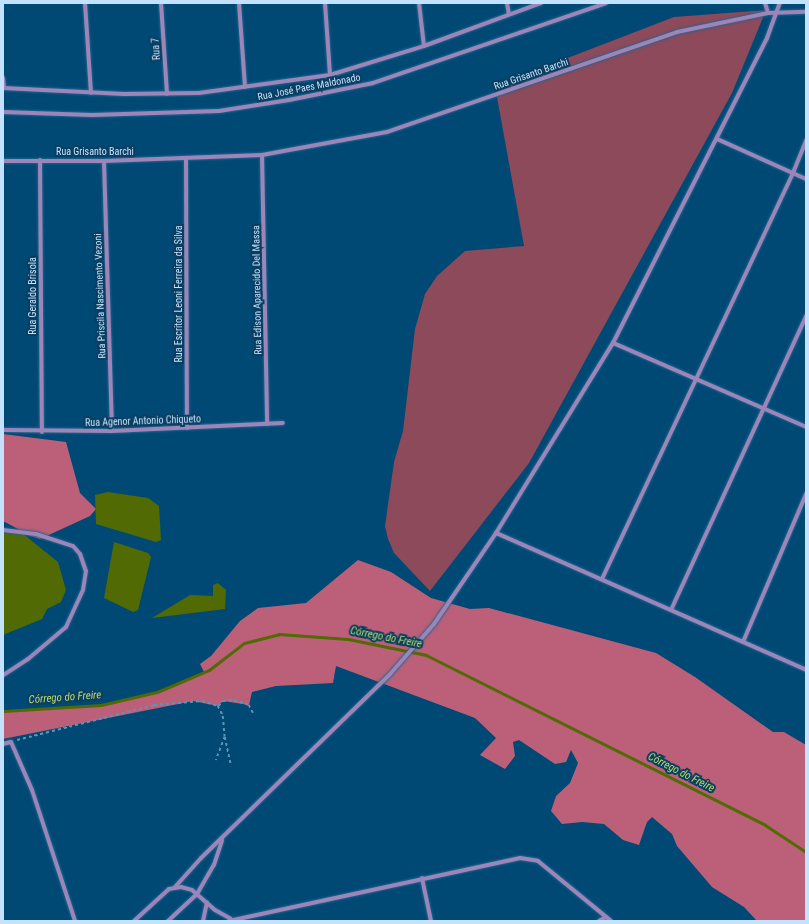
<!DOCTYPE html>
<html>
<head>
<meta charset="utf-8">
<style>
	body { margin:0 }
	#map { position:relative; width:809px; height:924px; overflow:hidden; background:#004975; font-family:"Roboto Condensed",sans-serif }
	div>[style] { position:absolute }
	.green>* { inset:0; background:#8c4a5b }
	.forest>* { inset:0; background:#bb6078 }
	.water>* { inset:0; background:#516a04 }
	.stream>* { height:3px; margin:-1.5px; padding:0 1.5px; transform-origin:1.5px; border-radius:1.5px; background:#516a04 }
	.path>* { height:1.5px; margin-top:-0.75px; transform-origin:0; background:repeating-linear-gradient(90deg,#5f94b7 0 3px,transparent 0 6px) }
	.roads { filter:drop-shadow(0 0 1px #23658d) drop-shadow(0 0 1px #23658d) }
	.street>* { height:4px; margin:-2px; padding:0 2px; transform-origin:2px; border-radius:2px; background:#9c85b9 }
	span { translate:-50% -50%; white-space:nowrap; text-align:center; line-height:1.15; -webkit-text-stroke:4px #0b3e60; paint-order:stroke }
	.street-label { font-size:10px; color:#c3e2fd }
	.water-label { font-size:11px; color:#b7dd69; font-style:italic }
	.frame { position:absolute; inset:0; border:4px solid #c3e2fd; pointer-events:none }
</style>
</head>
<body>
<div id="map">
	<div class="green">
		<div style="clip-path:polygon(766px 10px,732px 93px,529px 463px,430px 591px,394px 553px,388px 539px,385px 526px,394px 462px,403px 431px,415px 329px,425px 294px,437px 276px,465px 251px,524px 246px,495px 86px,674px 17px)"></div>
	</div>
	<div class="forest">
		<div style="clip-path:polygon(3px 434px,66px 442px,80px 493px,96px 509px,90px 516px,40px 539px,22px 533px,18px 529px,3px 521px)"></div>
		<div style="clip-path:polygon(358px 560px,391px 572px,431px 598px,470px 609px,489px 608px,656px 653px,695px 677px,773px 732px,784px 732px,806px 745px,806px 921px,757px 921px,744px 907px,712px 887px,677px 846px,672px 834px,652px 817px,647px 822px,639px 845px,623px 840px,604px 824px,582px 822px,562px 824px,551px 811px,556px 796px,570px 783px,578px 763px,571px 750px,566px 762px,555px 764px,519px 740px,513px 742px,515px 756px,505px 769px,480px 755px,496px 738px,475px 718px,336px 666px,333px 683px,276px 686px,252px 692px,249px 705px,223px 701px,218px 706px,193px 701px,3px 739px,3px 711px,101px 705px,157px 692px,204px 672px,200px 664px,211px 656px,240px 621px,258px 608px,306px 603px)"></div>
	</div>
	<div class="water">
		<div style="clip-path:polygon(108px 492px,148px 498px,159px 506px,161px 540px,156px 542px,96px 524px,95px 495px)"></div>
		<div style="clip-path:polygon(7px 532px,22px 533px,58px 562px,66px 590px,61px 602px,47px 609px,42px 619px,3px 635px,3px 533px)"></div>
		<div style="clip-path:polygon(114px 542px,148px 553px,151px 557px,138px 610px,133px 612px,104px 598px)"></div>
		<div style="clip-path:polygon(218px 583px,226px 590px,225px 609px,152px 618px,190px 595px,213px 596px,213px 585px)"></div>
	</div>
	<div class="stream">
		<div style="left:3px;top:711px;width:98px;rotate:-3.5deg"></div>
		<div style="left:101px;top:705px;width:57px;rotate:-13.1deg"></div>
		<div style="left:157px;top:692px;width:56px;rotate:-22.9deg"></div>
		<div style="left:209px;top:670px;width:44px;rotate:-37.6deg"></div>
		<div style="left:244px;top:643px;width:36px;rotate:-14deg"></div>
		<div style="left:279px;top:634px;width:69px;rotate:4.1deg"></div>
		<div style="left:348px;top:639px;width:80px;rotate:11.6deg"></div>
		<div style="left:426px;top:655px;width:379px;rotate:26.6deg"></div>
		<div style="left:765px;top:825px;width:49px;rotate:33.4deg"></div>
	</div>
	<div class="path">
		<div style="left:218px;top:706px;width:7px;rotate:-45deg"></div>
		<div style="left:223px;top:701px;width:11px;rotate:-5deg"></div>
		<div style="left:234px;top:700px;width:16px;rotate:18deg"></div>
		<div style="left:249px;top:705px;width:9px;rotate:63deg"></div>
		<div style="left:225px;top:737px;width:30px;rotate:78deg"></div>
		<div style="left:17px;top:740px;width:141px;rotate:-14.3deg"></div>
		<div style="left:154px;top:705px;width:48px;rotate:-4.8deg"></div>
		<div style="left:202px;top:701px;width:17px;rotate:17deg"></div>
		<div style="left:218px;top:706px;width:11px;rotate:63deg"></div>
		<div style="left:223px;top:716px;width:21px;rotate:85deg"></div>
		<div style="left:225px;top:737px;width:25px;rotate:111deg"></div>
	</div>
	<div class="roads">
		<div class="street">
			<div style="left:85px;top:3px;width:90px;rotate:86.2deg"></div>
			<div style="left:161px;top:3px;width:91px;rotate:86.2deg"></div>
			<div style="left:239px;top:3px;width:84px;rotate:85.9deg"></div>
			<div style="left:325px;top:3px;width:72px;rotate:86deg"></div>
			<div style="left:419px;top:3px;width:43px;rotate:83.4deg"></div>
			<div style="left:507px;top:3px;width:11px;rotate:80deg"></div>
			<div style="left:765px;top:3px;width:10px;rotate:73deg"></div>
			<div style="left:3px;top:78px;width:10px;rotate:84deg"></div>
			<div style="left:3px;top:88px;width:121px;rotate:2.8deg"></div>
			<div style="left:124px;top:94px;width:75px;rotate:-0.8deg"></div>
			<div style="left:199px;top:93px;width:132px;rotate:-7.8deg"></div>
			<div style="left:330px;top:75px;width:98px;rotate:-17.1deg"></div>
			<div style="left:424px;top:46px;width:125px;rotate:-20.2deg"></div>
			<div style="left:3px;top:112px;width:89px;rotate:1.9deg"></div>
			<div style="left:92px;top:115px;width:127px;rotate:-1.8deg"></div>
			<div style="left:219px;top:111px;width:71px;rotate:-8.9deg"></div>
			<div style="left:289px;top:100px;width:86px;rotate:-11.4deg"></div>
			<div style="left:373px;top:83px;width:246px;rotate:-18.9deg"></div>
			<div style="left:717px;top:139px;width:98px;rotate:24.2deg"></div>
			<div style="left:262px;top:155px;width:269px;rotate:88.9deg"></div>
			<div style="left:186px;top:159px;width:269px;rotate:89.8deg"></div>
			<div style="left:40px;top:160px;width:272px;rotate:89.6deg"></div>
			<div style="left:3px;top:161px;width:101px"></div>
			<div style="left:104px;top:161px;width:158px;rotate:-2.2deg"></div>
			<div style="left:262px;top:155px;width:127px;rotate:-10.4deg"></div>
			<div style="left:387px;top:132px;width:307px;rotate:-19deg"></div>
			<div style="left:677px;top:32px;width:93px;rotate:-11.8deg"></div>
			<div style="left:768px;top:13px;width:38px;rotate:-2deg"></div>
			<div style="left:104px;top:161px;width:270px;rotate:88.3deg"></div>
			<div style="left:613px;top:343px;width:210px;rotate:23.5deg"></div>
			<div style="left:3px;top:430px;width:109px;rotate:0.5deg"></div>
			<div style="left:112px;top:431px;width:171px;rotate:-2.7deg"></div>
			<div style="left:3px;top:530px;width:33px;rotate:7deg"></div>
			<div style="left:36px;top:534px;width:39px;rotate:18deg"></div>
			<div style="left:73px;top:546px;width:11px;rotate:49deg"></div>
			<div style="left:80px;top:554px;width:18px;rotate:71deg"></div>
			<div style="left:86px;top:571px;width:19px;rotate:99deg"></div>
			<div style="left:83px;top:590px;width:41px;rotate:114.7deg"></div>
			<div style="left:66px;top:627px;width:50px;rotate:139.9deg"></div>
			<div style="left:28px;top:659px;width:30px;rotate:147deg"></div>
			<div style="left:496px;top:533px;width:339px;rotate:23.8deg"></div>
			<div style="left:602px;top:579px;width:449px;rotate:-64.8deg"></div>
			<div style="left:793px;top:173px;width:35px;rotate:-68deg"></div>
			<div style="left:671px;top:610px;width:324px;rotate:-65.3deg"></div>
			<div style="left:743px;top:642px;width:161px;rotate:-66.9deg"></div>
			<div style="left:3px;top:744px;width:8px;rotate:-14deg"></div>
			<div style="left:11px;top:742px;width:52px;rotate:66.4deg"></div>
			<div style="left:32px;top:790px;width:138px;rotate:71.8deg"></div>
			<div style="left:422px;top:878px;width:44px;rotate:78.2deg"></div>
			<div style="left:175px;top:887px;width:39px;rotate:-48deg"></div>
			<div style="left:201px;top:858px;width:265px;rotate:-44.2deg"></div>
			<div style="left:391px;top:673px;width:65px;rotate:-48.7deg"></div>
			<div style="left:434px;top:624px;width:110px;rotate:-55.7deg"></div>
			<div style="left:496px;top:533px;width:223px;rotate:-58.4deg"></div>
			<div style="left:613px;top:343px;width:342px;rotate:-63.2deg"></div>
			<div style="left:767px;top:38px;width:37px;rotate:-70deg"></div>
			<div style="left:134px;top:921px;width:47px;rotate:-42.4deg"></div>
			<div style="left:169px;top:889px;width:12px;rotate:-9deg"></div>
			<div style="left:181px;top:887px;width:11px;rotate:15deg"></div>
			<div style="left:192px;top:890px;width:30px;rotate:41deg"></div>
			<div style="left:215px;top:910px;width:18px;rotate:29deg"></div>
			<div style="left:168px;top:921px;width:40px;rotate:-43deg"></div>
			<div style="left:197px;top:894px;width:34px;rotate:-60deg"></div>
			<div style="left:214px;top:865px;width:26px;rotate:-72deg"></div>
			<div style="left:203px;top:921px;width:19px;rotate:-78deg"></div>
			<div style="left:229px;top:921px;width:298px;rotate:-12.2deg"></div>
			<div style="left:520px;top:858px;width:18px;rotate:9deg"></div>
			<div style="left:538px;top:861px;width:94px;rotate:39.4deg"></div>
			<div style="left:599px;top:921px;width:8px;rotate:-30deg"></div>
		</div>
	</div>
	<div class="street-label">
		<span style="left:156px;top:49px;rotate:-94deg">Rua 7</span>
		<span style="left:531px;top:74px;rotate:-19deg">Rua Grisanto Barchi</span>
		<span style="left:309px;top:87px;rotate:-11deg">Rua José Paes Maldonado</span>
		<span style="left:95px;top:152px">Rua Grisanto Barchi</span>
		<span style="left:257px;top:290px;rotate:-91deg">Rua Edison Aparecido Del Massa</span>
		<span style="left:179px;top:294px;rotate:-90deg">Rua Escritor Leoni Ferreira da Silva</span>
		<span style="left:33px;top:296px;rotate:-90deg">Rua Geraldo Brisola</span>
		<span style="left:100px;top:296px;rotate:-92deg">Rua Priscila Nascimento Vezoni</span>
		<span style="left:143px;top:421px;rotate:-2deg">Rua Agenor Antonio Chiqueto</span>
	</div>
	<div class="water-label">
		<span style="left:386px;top:638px;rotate:11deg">Córrego do Freire</span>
		<span style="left:65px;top:698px;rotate:-4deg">Córrego do Freire</span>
		<span style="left:681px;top:773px;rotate:27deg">Córrego do Freire</span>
	</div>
	<div class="frame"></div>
</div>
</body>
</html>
